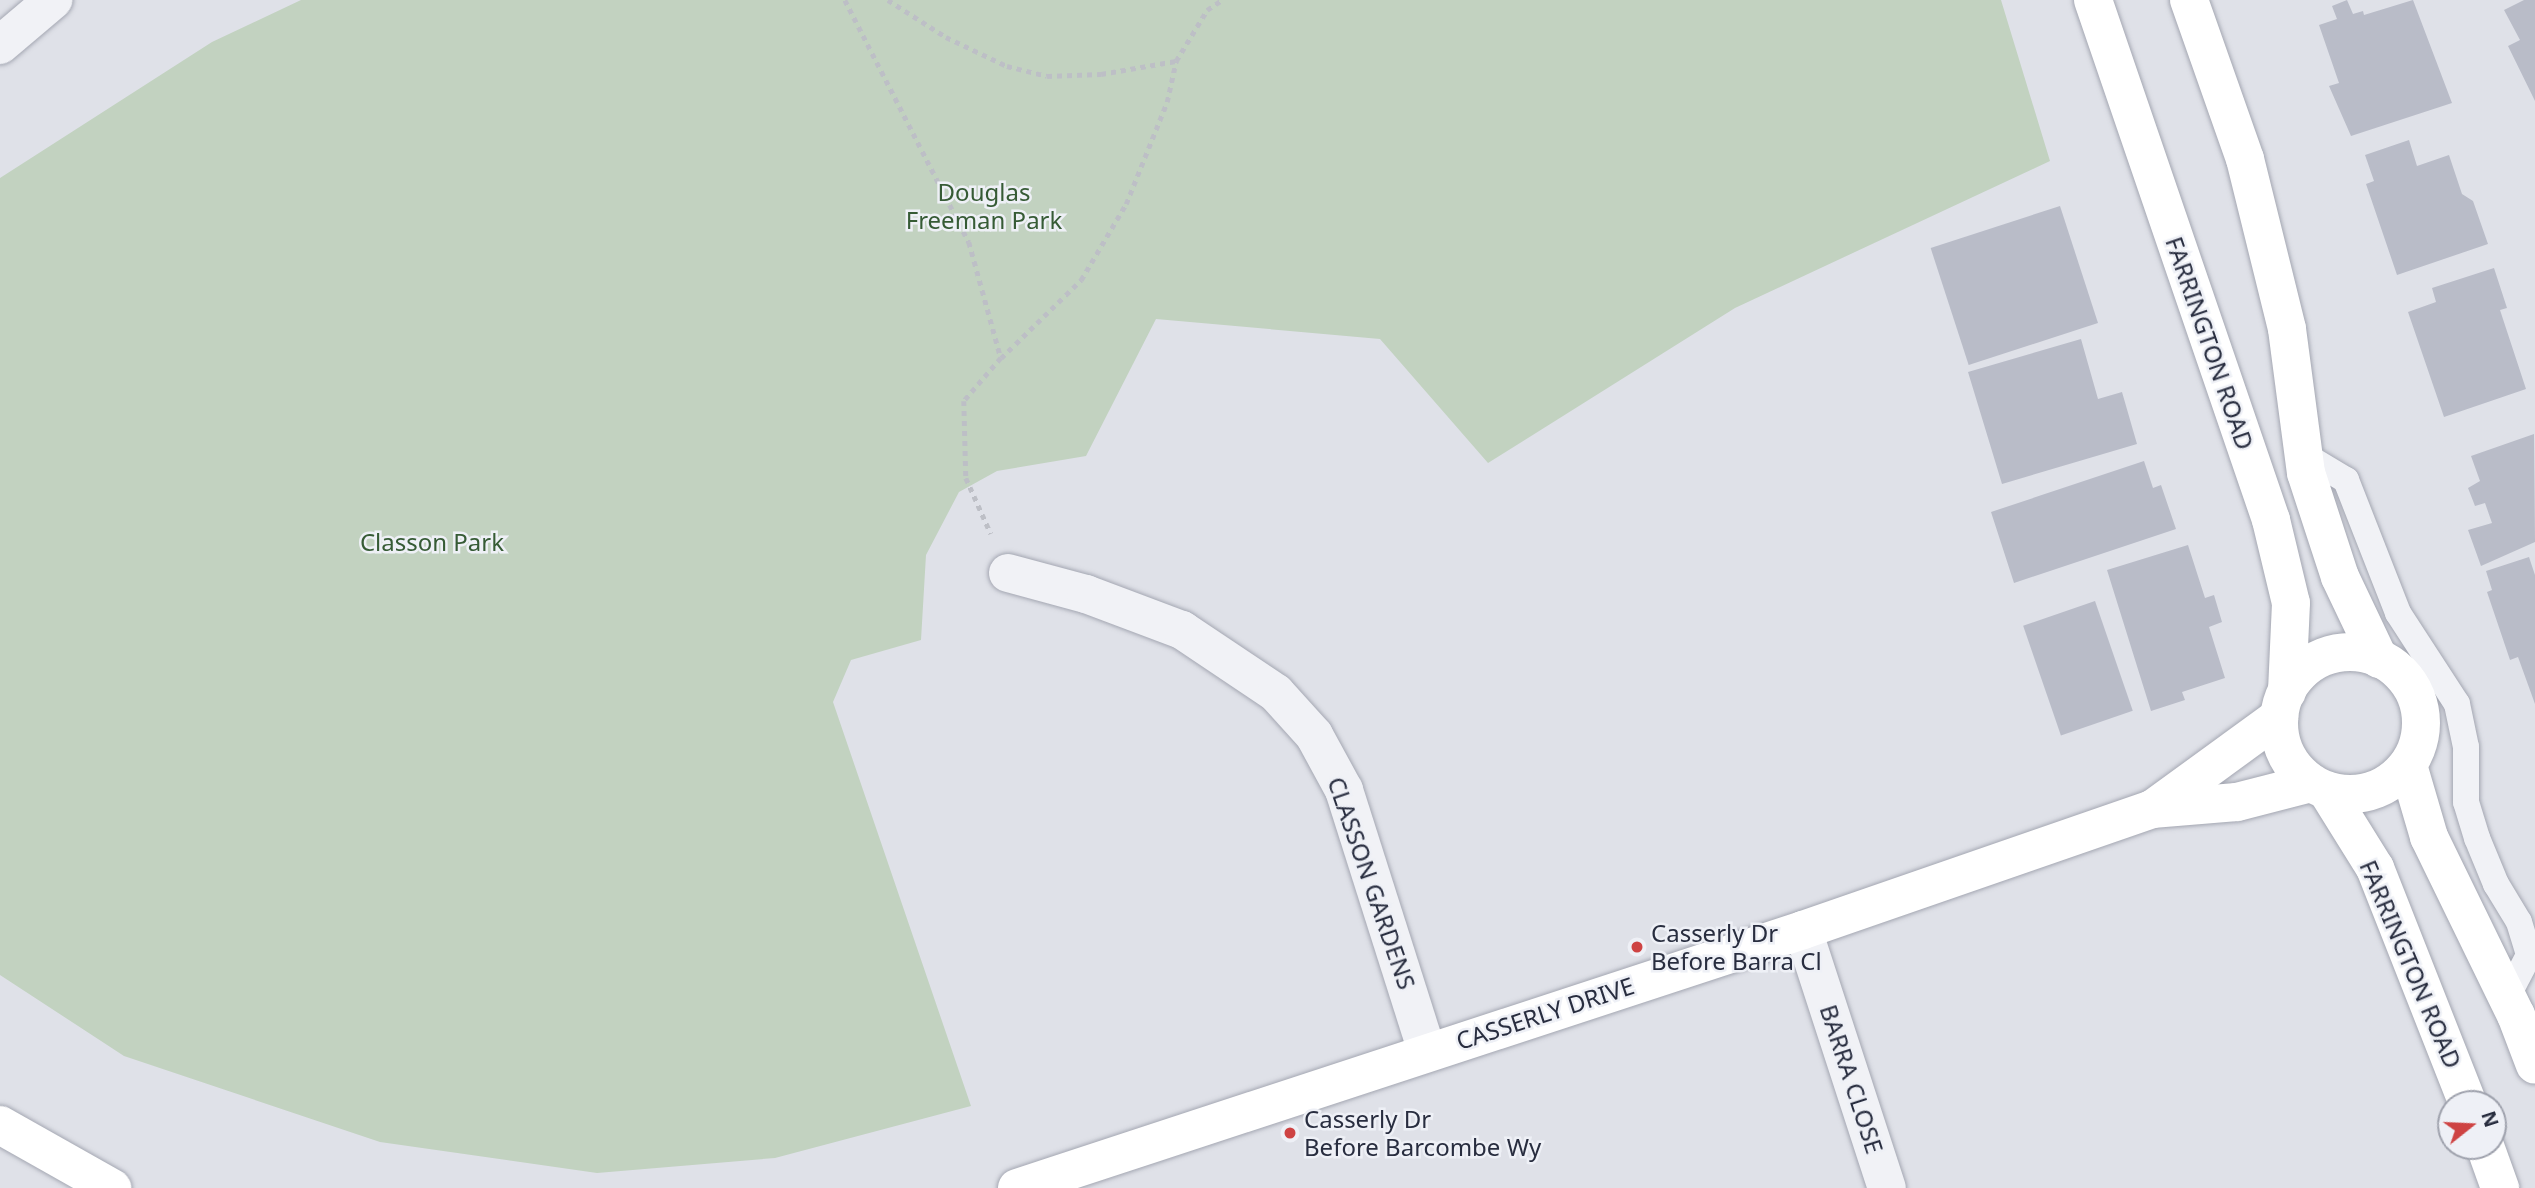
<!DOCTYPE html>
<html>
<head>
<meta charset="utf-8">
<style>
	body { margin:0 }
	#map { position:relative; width:2535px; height:1188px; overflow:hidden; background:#dfe1e8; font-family:"Noto Sans",sans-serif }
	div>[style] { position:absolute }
	.green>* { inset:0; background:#c2d2c0 }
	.building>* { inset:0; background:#b9bcc8; transform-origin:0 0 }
	.path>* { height:4.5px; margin-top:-2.25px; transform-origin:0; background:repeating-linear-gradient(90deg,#bdbfc6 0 5px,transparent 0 10px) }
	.roads { filter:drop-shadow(0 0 2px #a4a7b2) drop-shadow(0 0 2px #a4a7b2) }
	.lane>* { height:26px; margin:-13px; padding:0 13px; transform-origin:13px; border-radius:13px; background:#f1f2f6 }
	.street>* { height:38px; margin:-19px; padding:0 19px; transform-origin:19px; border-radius:19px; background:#f1f2f6 }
	.secondary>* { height:38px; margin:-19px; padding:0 19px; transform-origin:19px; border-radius:19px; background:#fff }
	.secondary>.ring { margin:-19px; padding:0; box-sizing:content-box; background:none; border:38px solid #fff; border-radius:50% }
	.dots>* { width:19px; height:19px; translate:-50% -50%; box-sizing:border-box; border:4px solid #eef0f6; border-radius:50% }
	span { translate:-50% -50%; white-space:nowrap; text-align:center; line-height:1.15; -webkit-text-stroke:5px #eef0f6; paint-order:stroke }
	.park-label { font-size:24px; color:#365b35 }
	.street-label { font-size:24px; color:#282d3f }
	.poi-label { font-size:24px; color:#282d3f }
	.left { translate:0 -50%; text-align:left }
	.north { position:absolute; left:2437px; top:1090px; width:70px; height:70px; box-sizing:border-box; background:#eef0f6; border:2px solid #9fa2ad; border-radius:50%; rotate:72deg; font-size:19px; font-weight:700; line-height:28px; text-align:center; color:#282d3f }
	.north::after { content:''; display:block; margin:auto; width:24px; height:32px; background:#ce4343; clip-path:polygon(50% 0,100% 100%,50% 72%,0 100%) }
</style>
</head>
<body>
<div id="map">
	<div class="green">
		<div style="clip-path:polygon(301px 0,2001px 0,2050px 161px,1735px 308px,1488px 463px,1380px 339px,1156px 319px,1086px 456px,997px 471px,959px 492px,926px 555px,921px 640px,851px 660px,833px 702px,971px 1106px,775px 1158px,597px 1173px,380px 1142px,124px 1056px,0 975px,0 178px,212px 42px)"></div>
	</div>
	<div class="building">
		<div style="clip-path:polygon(2347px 0,2353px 14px,2363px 11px,2364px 15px,2413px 0,2452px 103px,2351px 136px,2329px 86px,2339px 83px,2319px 25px,2337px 19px,2332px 6px)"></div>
		<div style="clip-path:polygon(2524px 0,2535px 0,2535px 101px,2508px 46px,2520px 40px,2504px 10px)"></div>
		<div style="clip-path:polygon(2409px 140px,2417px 166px,2449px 155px,2462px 194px,2473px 201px,2488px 244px,2397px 275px,2366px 184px,2374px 181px,2365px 155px)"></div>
		<div style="left:2060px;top:206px;width:123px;height:136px;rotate:72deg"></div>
		<div style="clip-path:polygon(2494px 268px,2507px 308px,2500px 310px,2526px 389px,2444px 417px,2408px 312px,2436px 302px,2432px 288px)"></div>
		<div style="clip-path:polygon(2081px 339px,2098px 399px,2122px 392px,2137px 444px,2002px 484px,1968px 372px)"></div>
		<div style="clip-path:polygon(2534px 434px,2535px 542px,2481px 566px,2468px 530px,2492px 523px,2485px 503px,2475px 506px,2468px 488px,2480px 481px,2471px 456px)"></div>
		<div style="clip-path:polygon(2144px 461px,2153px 488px,2161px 485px,2176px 529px,2014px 583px,1991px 512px)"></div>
		<div style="clip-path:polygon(2188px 545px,2205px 598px,2214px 595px,2222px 622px,2209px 627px,2225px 678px,2182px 692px,2185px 700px,2151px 711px,2107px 570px)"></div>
		<div style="clip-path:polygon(2529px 557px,2535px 575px,2535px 704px,2518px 657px,2510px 660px,2487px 592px,2492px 590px,2486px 571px)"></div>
		<div style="left:2095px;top:601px;width:116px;height:76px;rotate:71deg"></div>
	</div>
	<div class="path">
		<div style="left:845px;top:0;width:272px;rotate:62.9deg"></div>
		<div style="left:969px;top:242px;width:120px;rotate:74.6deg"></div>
		<div style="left:1001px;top:358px;width:57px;rotate:130.7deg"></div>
		<div style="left:964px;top:401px;width:77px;rotate:88.5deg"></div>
		<div style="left:966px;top:478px;width:61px;rotate:65.9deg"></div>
		<div style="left:888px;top:0;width:69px;rotate:32.5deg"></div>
		<div style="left:946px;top:37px;width:68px;rotate:25.4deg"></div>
		<div style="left:1007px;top:66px;width:41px;rotate:14deg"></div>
		<div style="left:1047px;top:76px;width:54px;rotate:-2.1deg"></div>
		<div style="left:1101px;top:74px;width:76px;rotate:-9.8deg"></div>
		<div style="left:1176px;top:61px;width:60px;rotate:-58.7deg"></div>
		<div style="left:1207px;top:10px;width:18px;rotate:-34deg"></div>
		<div style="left:1001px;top:358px;width:112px;rotate:-44.3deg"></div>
		<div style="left:1081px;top:280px;width:88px;rotate:-59.4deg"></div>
		<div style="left:1126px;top:204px;width:110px;rotate:-68.1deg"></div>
		<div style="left:1167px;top:102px;width:42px;rotate:-77.6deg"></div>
	</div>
	<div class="roads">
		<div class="lane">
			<div style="left:2304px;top:455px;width:49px;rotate:30.8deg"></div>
			<div style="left:2346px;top:480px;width:143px;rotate:68.6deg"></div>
			<div style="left:2398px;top:613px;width:108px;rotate:57deg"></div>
			<div style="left:2457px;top:704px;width:44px;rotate:78.2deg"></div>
			<div style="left:2466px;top:747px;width:55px;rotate:90deg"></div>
			<div style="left:2466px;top:802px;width:38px;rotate:73deg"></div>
			<div style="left:2477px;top:838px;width:50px;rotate:67.6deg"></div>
			<div style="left:2496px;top:884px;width:44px;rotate:58.8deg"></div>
			<div style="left:2519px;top:922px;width:34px;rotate:73deg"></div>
			<div style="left:2529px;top:955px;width:47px;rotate:117.6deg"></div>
		</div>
		<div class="street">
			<div style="left:0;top:45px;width:70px;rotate:-40.3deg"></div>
			<div style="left:1008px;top:573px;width:81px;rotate:15.1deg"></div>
			<div style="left:1086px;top:594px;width:103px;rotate:20.6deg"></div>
			<div style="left:1182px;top:630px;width:113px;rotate:33.8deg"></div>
			<div style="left:1276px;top:693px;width:57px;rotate:47.9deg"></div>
			<div style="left:1314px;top:735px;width:63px;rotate:61.4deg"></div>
			<div style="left:1344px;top:790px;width:274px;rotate:72.4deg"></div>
			<div style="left:1803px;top:930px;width:271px;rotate:72deg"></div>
		</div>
		<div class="secondary">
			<div style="left:2093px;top:0;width:550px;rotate:71.1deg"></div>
			<div style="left:2271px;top:520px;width:85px;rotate:76.5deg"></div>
			<div style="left:2291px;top:603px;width:89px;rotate:92.6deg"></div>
			<div style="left:2189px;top:0;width:169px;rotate:70.6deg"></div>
			<div style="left:2245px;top:159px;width:175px;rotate:76.1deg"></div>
			<div style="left:2287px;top:329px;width:145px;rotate:82.5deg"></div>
			<div style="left:2306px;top:473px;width:109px;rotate:71.9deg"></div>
			<div style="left:2340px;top:577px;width:91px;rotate:64.6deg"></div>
			<div class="ring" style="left:2279px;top:652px;width:104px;height:104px"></div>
			<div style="left:2408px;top:765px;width:75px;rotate:73.7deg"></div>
			<div style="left:2429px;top:837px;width:198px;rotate:64deg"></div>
			<div style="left:2516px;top:1015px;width:53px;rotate:69.2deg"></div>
			<div style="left:2327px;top:791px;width:91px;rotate:58.1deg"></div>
			<div style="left:2375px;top:868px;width:254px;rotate:68.5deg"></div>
			<div style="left:2154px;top:808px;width:155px;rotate:-36.1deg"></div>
			<div style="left:0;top:1125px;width:129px;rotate:29.4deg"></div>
			<div style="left:2485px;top:1146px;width:45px;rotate:70.3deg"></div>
			<div style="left:1017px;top:1188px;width:827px;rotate:-18.17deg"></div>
			<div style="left:1803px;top:930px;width:369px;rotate:-19.1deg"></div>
			<div style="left:2152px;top:809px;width:85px;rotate:-4.7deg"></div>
			<div style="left:2237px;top:802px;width:76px;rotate:-14.4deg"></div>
		</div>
	</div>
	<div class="dots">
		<div style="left:1637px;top:947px;background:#ce4343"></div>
		<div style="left:1290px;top:1133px;background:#ce4343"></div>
	</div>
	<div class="park-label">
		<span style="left:984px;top:206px">Douglas<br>Freeman Park</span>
		<span style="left:432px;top:542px">Classon Park</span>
	</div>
	<div class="street-label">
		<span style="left:2210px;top:343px;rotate:71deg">FARRINGTON ROAD</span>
		<span style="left:1372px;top:883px;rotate:71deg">CLASSON GARDENS</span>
		<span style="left:2411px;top:964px;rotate:67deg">FARRINGTON ROAD</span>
		<span style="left:1545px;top:1013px;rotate:-18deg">CASSERLY DRIVE</span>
		<span style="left:1852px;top:1079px;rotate:72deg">BARRA CLOSE</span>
	</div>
	<div class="poi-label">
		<span class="left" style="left:1651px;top:947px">Casserly Dr<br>Before Barra Cl</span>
		<span class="left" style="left:1304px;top:1133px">Casserly Dr<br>Before Barcombe Wy</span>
	</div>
	<div class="north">N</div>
</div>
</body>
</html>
